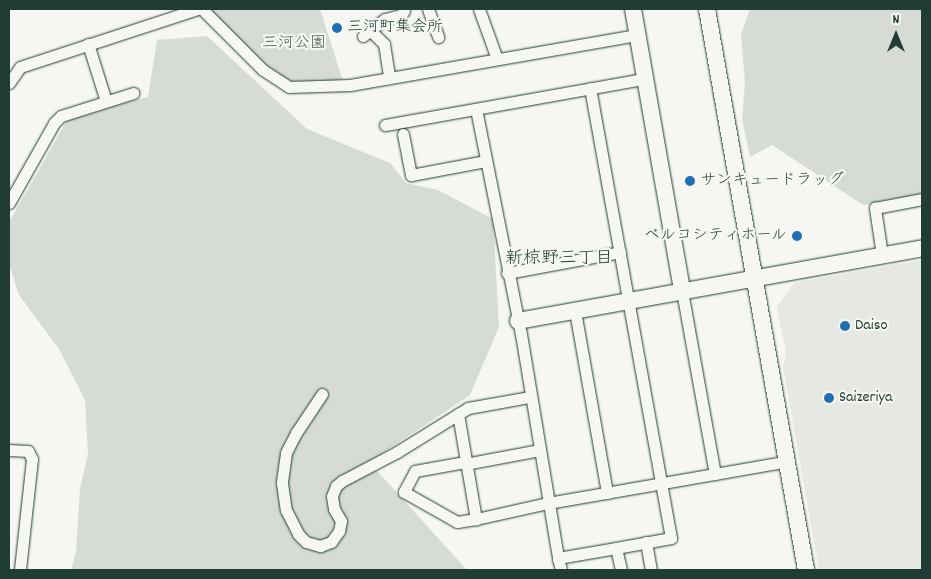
<!DOCTYPE html>
<html>
<head>
<meta charset="utf-8">
<style>
	body { margin:0 }
	#map { position:relative; width:931px; height:579px; overflow:hidden; background:#f6f6f2; font-family:Dekko,"Klee One",sans-serif }
	div>[style] { position:absolute }
	.built>* { inset:0; background:#e6e8e4 }
	.green>* { inset:0; background:#d6dbd6 }
	.roads { filter:drop-shadow(0 0 1px #1f3d34) drop-shadow(0 0 1px #1f3d34) }
	.street>* { height:11px; margin:-5.5px; padding:0 5.5px; transform-origin:5.5px; border-radius:5.5px; background:#f6f6f2 }
	.secondary>* { height:16px; margin:-8px; padding:0 8px; transform-origin:8px; border-radius:8px; background:#f6f6f2 }
	.dots>* { width:14px; height:14px; translate:-50% -50%; box-sizing:border-box; border:2px solid #f6f6f2; border-radius:50% }
	span { translate:-50% -50%; white-space:nowrap; text-align:center; line-height:1.15; -webkit-text-stroke:4.5px #f6f6f2; paint-order:stroke }
	.poi-label { font-size:16px; color:#1f3d34 }
	.left { translate:0 -50%; text-align:left }
	.right { translate:-100% -50%; text-align:right }
	.park-label { font-size:16px; color:#445d54 }
	.neighbourhood-label { font-size:18px; color:#1f3d34 }
	.frame { position:absolute; inset:0; border:10px solid #1f3d34; pointer-events:none }
	.north { position:absolute; left:871px; top:10px; width:50px; height:50px; -webkit-text-stroke:4px #f6f6f2; paint-order:stroke; rotate:0deg; font-size:14px; font-weight:700; line-height:20px; text-align:center; color:#1f3d34 }
	.north::after { content:''; display:block; margin:auto; width:18px; height:22px; background:#1f3d34; clip-path:polygon(50% 0,100% 100%,50% 72%,0 100%) }
</style>
</head>
<body>
<div id="map">
	<div class="built">
		<div style="clip-path:polygon(922px 260px,922px 570px,819px 570px,783px 367px,786px 352px,777px 307px,794px 283px)"></div>
	</div>
	<div class="green">
		<div style="clip-path:polygon(217px 9px,320px 9px,343px 81px,292px 82px,278px 78px,210px 11px)"></div>
		<div style="clip-path:polygon(750px 9px,922px 9px,922px 195px,863px 205px,772px 145px,750px 157px,742px 119px,745px 82px,741px 35px)"></div>
		<div style="clip-path:polygon(207px 36px,307px 129px,390px 163px,406px 183px,438px 190px,493px 219px,499px 327px,470px 395px,369px 462px,467px 570px,71px 570px,76px 552px,80px 489px,88px 454px,85px 400px,59px 349px,19px 295px,9px 264px,9px 222px,69px 117px,148px 97px,157px 40px)"></div>
	</div>
	<div class="roads">
		<div class="street">
			<div style="left:202px;top:9px;width:86px;rotate:45deg"></div>
			<div style="left:263px;top:70px;width:31px;rotate:33deg"></div>
			<div style="left:289px;top:87px;width:61px;rotate:-1.9deg"></div>
			<div style="left:350px;top:85px;width:291px;rotate:-9.9deg"></div>
			<div style="left:428px;top:9px;width:30px;rotate:70deg"></div>
			<div style="left:479px;top:9px;width:53px;rotate:70.2deg"></div>
			<div style="left:370px;top:30px;width:20px;rotate:45deg"></div>
			<div style="left:384px;top:44px;width:33px;rotate:81deg"></div>
			<div style="left:363px;top:36px;width:28px;rotate:-38deg"></div>
			<div style="left:385px;top:19px;width:16px;rotate:-14deg"></div>
			<div style="left:401px;top:15px;width:5px;rotate:-53deg"></div>
			<div style="left:88px;top:44px;width:60px;rotate:72.5deg"></div>
			<div style="left:9px;top:83px;width:19px;rotate:-55deg"></div>
			<div style="left:20px;top:67px;width:186px;rotate:-18.1deg"></div>
			<div style="left:476px;top:109px;width:229px;rotate:78.7deg"></div>
			<div style="left:521px;top:334px;width:227px;rotate:80.6deg"></div>
			<div style="left:558px;top:558px;width:59px;rotate:-9.8deg"></div>
			<div style="left:616px;top:548px;width:56px;rotate:-10.3deg"></div>
			<div style="left:671px;top:538px;width:457px;rotate:-100.2deg"></div>
			<div style="left:385px;top:125px;width:263px;rotate:-10.1deg"></div>
			<div style="left:403px;top:134px;width:42px;rotate:79deg"></div>
			<div style="left:411px;top:175px;width:76px;rotate:-10.6deg"></div>
			<div style="left:9px;top:203px;width:92px;rotate:-60.6deg"></div>
			<div style="left:54px;top:123px;width:10px;rotate:-45deg"></div>
			<div style="left:61px;top:116px;width:76px;rotate:-17.7deg"></div>
			<div style="left:882px;top:255px;width:48px;rotate:-98.5deg"></div>
			<div style="left:875px;top:208px;width:48px;rotate:-10.8deg"></div>
			<div style="left:507px;top:273px;width:115px;rotate:-10.5deg"></div>
			<div style="left:682px;top:291px;width:186px;rotate:79.8deg"></div>
			<div style="left:575px;top:311px;width:185px;rotate:80deg"></div>
			<div style="left:322px;top:394px;width:47px;rotate:123.7deg"></div>
			<div style="left:296px;top:433px;width:22px;rotate:117deg"></div>
			<div style="left:286px;top:453px;width:30px;rotate:98deg"></div>
			<div style="left:282px;top:483px;width:27px;rotate:82deg"></div>
			<div style="left:286px;top:510px;width:27px;rotate:63deg"></div>
			<div style="left:298px;top:534px;width:11px;rotate:45deg"></div>
			<div style="left:306px;top:542px;width:15px;rotate:16deg"></div>
			<div style="left:320px;top:546px;width:12px;rotate:-20deg"></div>
			<div style="left:331px;top:542px;width:14px;rotate:-54deg"></div>
			<div style="left:339px;top:531px;width:10px;rotate:-79deg"></div>
			<div style="left:341px;top:521px;width:14px;rotate:-120deg"></div>
			<div style="left:334px;top:509px;width:13px;rotate:-99deg"></div>
			<div style="left:332px;top:496px;width:11px;rotate:-68deg"></div>
			<div style="left:336px;top:486px;width:8px;rotate:-40deg"></div>
			<div style="left:342px;top:481px;width:62px;rotate:-27.8deg"></div>
			<div style="left:397px;top:452px;width:84px;rotate:-31.8deg"></div>
			<div style="left:468px;top:408px;width:63px;rotate:-10.1deg"></div>
			<div style="left:458px;top:414px;width:107px;rotate:80.3deg"></div>
			<div style="left:476px;top:519px;width:74px;rotate:-12.5deg"></div>
			<div style="left:548px;top:503px;width:244px;rotate:-9.9deg"></div>
			<div style="left:9px;top:450px;width:19px;rotate:3deg"></div>
			<div style="left:28px;top:451px;width:9px;rotate:63deg"></div>
			<div style="left:32px;top:459px;width:112px;rotate:96.2deg"></div>
			<div style="left:465px;top:462px;width:51px;rotate:169.8deg"></div>
			<div style="left:415px;top:471px;width:24px;rotate:118deg"></div>
			<div style="left:404px;top:492px;width:61px;rotate:29.5deg"></div>
			<div style="left:457px;top:522px;width:19px;rotate:-9deg"></div>
			<div style="left:465px;top:464px;width:76px;rotate:-10.6deg"></div>
			<div style="left:646px;top:542px;width:28px;rotate:80deg"></div>
			<div style="left:616px;top:548px;width:23px;rotate:77deg"></div>
			<div style="left:558px;top:558px;width:12px;rotate:76deg"></div>
		</div>
		<div class="secondary">
			<div style="left:633px;top:9px;width:286px;rotate:80.1deg"></div>
			<div style="left:707px;top:9px;width:570px;rotate:79.99deg"></div>
			<div style="left:518px;top:321px;width:411px;rotate:-10.2deg"></div>
		</div>
	</div>
	<div class="dots">
		<div style="left:337px;top:28px;background:#1f6fb2"></div>
		<div style="left:690px;top:181px;background:#1f6fb2"></div>
		<div style="left:797px;top:236px;background:#1f6fb2"></div>
		<div style="left:845px;top:326px;background:#1f6fb2"></div>
		<div style="left:829px;top:398px;background:#1f6fb2"></div>
	</div>
	<div class="poi-label">
		<span class="left" style="left:347px;top:28px">三河町集会所</span>
		<span class="left" style="left:700px;top:181px">サンキュードラッグ</span>
		<span class="right" style="left:787px;top:236px">ベルコシティホール</span>
		<span class="left" style="left:855px;top:326px">Daiso</span>
		<span class="left" style="left:839px;top:398px">Saizeriya</span>
	</div>
	<div class="park-label">
		<span style="left:294px;top:44px">三河公園</span>
	</div>
	<div class="neighbourhood-label">
		<span style="left:559px;top:260px">新椋野三丁目</span>
	</div>
	<div class="frame"></div>
	<div class="north">N</div>
</div>
</body>
</html>
